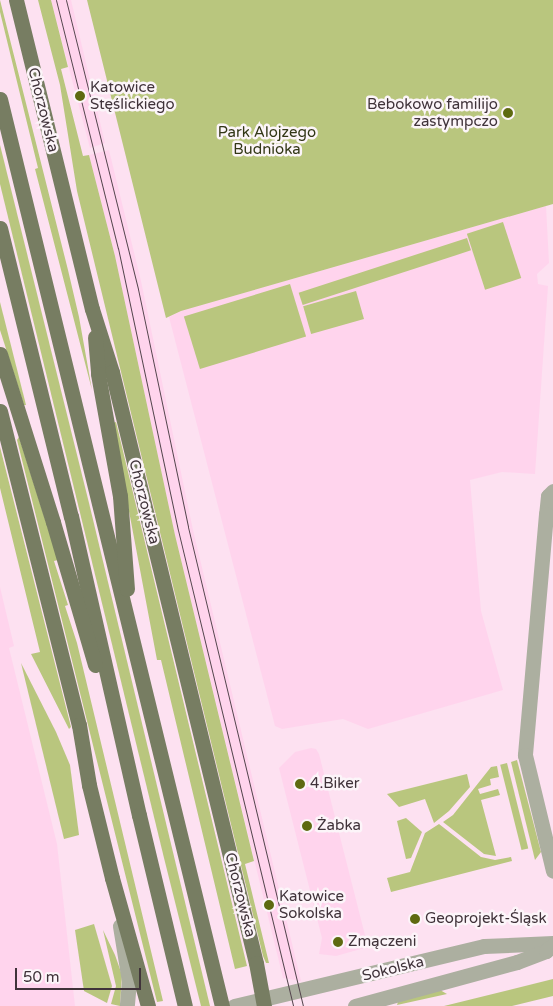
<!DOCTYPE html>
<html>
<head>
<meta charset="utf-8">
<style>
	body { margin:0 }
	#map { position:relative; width:553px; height:1006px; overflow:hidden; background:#fde1f1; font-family:"Varela Round",sans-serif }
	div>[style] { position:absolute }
	.built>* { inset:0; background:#ffd4ed }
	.green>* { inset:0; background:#b9c67e; transform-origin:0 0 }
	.minor>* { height:15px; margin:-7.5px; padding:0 7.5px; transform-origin:7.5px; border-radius:7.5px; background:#acafa0 }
	.major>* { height:15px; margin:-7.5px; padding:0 7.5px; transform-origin:7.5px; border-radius:7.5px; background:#777d62 }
	.tram>* { height:1px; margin:-0.5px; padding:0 0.5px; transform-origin:0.5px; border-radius:0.5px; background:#54454d }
	.dots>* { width:14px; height:14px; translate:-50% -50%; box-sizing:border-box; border:2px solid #fcf5f9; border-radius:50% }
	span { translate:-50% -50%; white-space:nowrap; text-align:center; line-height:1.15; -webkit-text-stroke:5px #fcf5f9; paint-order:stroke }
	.poi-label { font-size:15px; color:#40333a }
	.left { translate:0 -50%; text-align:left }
	.right { translate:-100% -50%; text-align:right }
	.street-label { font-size:15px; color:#40333a }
	.park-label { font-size:15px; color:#323716 }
	.scale { position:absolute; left:15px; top:968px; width:126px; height:22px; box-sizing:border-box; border:2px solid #40333a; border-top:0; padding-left:6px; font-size:15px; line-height:18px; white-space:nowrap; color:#40333a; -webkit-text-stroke:4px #fcf5f9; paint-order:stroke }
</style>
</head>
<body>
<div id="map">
	<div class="built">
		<div style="clip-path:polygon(51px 0,71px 0,105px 143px,90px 148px)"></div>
		<div style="clip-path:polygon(109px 150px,141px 281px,193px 530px,301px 981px,283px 978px,175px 535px,115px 256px,89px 155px)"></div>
		<div style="clip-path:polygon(546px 206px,549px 263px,537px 274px,538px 284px,548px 286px,535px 474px,502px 472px,470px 480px,481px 611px,503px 690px,368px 729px,343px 719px,282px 729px,275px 726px,169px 317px,181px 311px)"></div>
		<div style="clip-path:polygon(0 587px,14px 646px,9px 648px,57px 844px,75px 1006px,0 1006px)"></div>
		<div style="clip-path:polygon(311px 748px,316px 749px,319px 754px,368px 947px,336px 956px,319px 954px,322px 938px,279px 768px,295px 752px)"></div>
	</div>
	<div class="green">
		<div style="clip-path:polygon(0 0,68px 270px,79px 317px,92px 390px,35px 169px,38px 168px,0 12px)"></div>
		<div style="clip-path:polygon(38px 0,51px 0,68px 67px,61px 69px,83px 156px,89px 155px,115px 256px,175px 535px,254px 861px,245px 864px,269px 963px,266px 963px,263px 956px,77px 191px,60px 85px)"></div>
		<div style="clip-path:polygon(87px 0,553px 0,553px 204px,181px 311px,166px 318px)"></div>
		<div style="clip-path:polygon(0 145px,89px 503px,210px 1006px,201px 1006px,164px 858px,0 184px)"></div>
		<div style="left:503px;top:222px;width:59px;height:38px;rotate:72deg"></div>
		<div style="left:467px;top:238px;width:13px;height:177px;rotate:72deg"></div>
		<div style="left:290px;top:284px;width:55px;height:111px;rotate:73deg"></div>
		<div style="left:356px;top:291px;width:29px;height:55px;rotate:74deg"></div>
		<div style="clip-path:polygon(0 302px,26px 405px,24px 405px,0 330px)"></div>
		<div style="clip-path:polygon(116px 422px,247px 966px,235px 969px,161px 660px,157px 660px,119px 458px,113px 423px)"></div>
		<div style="clip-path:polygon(19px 437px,58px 560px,54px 561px,68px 605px,65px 606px,77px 643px,163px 1001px,157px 1002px,17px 440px)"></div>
		<div style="clip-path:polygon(0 447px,71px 727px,69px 729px,31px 654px,40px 652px,0 488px)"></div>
		<div style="clip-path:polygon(21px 663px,56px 732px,70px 765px,79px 835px,64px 839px)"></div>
		<div style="clip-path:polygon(517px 760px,541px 852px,535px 860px,511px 762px)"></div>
		<div style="left:507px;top:763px;width:88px;height:7px;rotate:76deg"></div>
		<div style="clip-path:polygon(497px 766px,499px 777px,490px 779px,491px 785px,478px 789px,480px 794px,498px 789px,500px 795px,481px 800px,496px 856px,484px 854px,443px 822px,453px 815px,491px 767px)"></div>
		<div style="clip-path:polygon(467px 774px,470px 787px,449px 811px,434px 823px,425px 799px,399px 807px,387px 794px)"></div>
		<div style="clip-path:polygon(406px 818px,422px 832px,411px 858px,406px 859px,397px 821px)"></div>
		<div style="clip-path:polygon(439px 824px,481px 857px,495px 860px,511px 857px,512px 861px,391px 892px,387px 878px,410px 872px,425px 833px)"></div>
		<div style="clip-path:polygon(94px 924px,112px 986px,107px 1003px,84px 991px,75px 930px)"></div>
		<div style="clip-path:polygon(103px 930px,115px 955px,122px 975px,120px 1006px,111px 1004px,116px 986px)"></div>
		<div style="clip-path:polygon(553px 979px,553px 996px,512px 1006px,444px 1006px)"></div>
		<div style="clip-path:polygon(440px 990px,447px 994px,397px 1005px,398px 1002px)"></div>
	</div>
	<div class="minor">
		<div style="left:553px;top:491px;width:7px;rotate:135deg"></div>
		<div style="left:548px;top:496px;width:18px;rotate:96deg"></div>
		<div style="left:546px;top:514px;width:242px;rotate:95deg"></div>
		<div style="left:525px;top:755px;width:119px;rotate:76.4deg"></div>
		<div style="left:120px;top:926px;width:56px;rotate:80.7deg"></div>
		<div style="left:129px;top:981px;width:25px;rotate:95deg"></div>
		<div style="left:234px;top:1006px;width:257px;rotate:-13.5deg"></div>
		<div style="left:484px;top:946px;width:69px;rotate:-2.5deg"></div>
		<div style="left:355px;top:1006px;width:168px;rotate:-15.2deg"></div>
		<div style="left:517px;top:962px;width:31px;rotate:-21deg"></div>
		<div style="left:546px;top:951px;width:9px;rotate:-41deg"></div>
	</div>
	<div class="major">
		<div style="left:16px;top:0;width:318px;rotate:76.2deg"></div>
		<div style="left:92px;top:309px;width:66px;rotate:72.4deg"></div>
		<div style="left:112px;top:372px;width:608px;rotate:76.31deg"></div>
		<div style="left:256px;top:963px;width:44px;rotate:79.5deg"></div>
		<div style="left:0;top:99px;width:934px;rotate:76.25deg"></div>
		<div style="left:0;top:228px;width:297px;rotate:76.2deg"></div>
		<div style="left:71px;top:516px;width:307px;rotate:77.2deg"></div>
		<div style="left:139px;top:815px;width:196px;rotate:76.5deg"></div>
		<div style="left:95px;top:337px;width:37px;rotate:85deg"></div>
		<div style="left:98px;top:374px;width:124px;rotate:79.8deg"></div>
		<div style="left:120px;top:496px;width:93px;rotate:85.7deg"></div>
		<div style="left:0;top:354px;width:176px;rotate:72.5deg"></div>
		<div style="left:53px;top:522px;width:149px;rotate:73.6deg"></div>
		<div style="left:0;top:411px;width:324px;rotate:75.9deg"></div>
		<div style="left:79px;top:725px;width:61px;rotate:80.5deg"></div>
		<div style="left:89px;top:785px;width:96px;rotate:76.1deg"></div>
		<div style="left:112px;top:878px;width:133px;rotate:74.3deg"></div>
	</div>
	<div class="tram">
		<div style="left:56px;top:0;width:256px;rotate:76deg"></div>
		<div style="left:118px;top:248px;width:288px;rotate:78deg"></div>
		<div style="left:178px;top:530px;width:490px;rotate:76.4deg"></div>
		<div style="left:66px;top:0;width:298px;rotate:76deg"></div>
		<div style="left:138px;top:289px;width:243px;rotate:78.1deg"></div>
		<div style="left:188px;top:527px;width:493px;rotate:76.5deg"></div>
	</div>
	<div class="dots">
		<div style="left:80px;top:96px;background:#5e6a10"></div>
		<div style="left:508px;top:113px;background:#5e6a10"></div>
		<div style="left:300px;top:784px;background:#5e6a10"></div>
		<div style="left:307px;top:826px;background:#5e6a10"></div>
		<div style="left:269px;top:905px;background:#5e6a10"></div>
		<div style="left:415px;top:919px;background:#5e6a10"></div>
		<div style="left:338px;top:942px;background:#5e6a10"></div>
	</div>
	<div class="poi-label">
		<span class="left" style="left:90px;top:96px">Katowice<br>Stęślickiego</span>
		<span class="right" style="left:498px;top:113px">Bebokowo familijo<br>zastympczo</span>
		<span class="left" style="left:310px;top:784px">4.Biker</span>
		<span class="left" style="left:317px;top:826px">Żabka</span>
		<span class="left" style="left:279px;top:905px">Katowice<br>Sokolska</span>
		<span class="left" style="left:425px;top:919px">Geoprojekt-Śląsk</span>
		<span class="left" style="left:348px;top:942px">Zmączeni</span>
	</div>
	<div class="street-label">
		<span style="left:43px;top:110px;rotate:76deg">Chorzowska</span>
		<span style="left:144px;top:502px;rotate:76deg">Chorzowska</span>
		<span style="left:240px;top:895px;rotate:76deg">Chorzowska</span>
		<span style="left:393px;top:969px;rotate:-14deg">Sokolska</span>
	</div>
	<div class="park-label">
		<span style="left:267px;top:141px">Park Alojzego<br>Budnioka</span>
	</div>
	<div class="scale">50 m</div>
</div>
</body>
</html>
